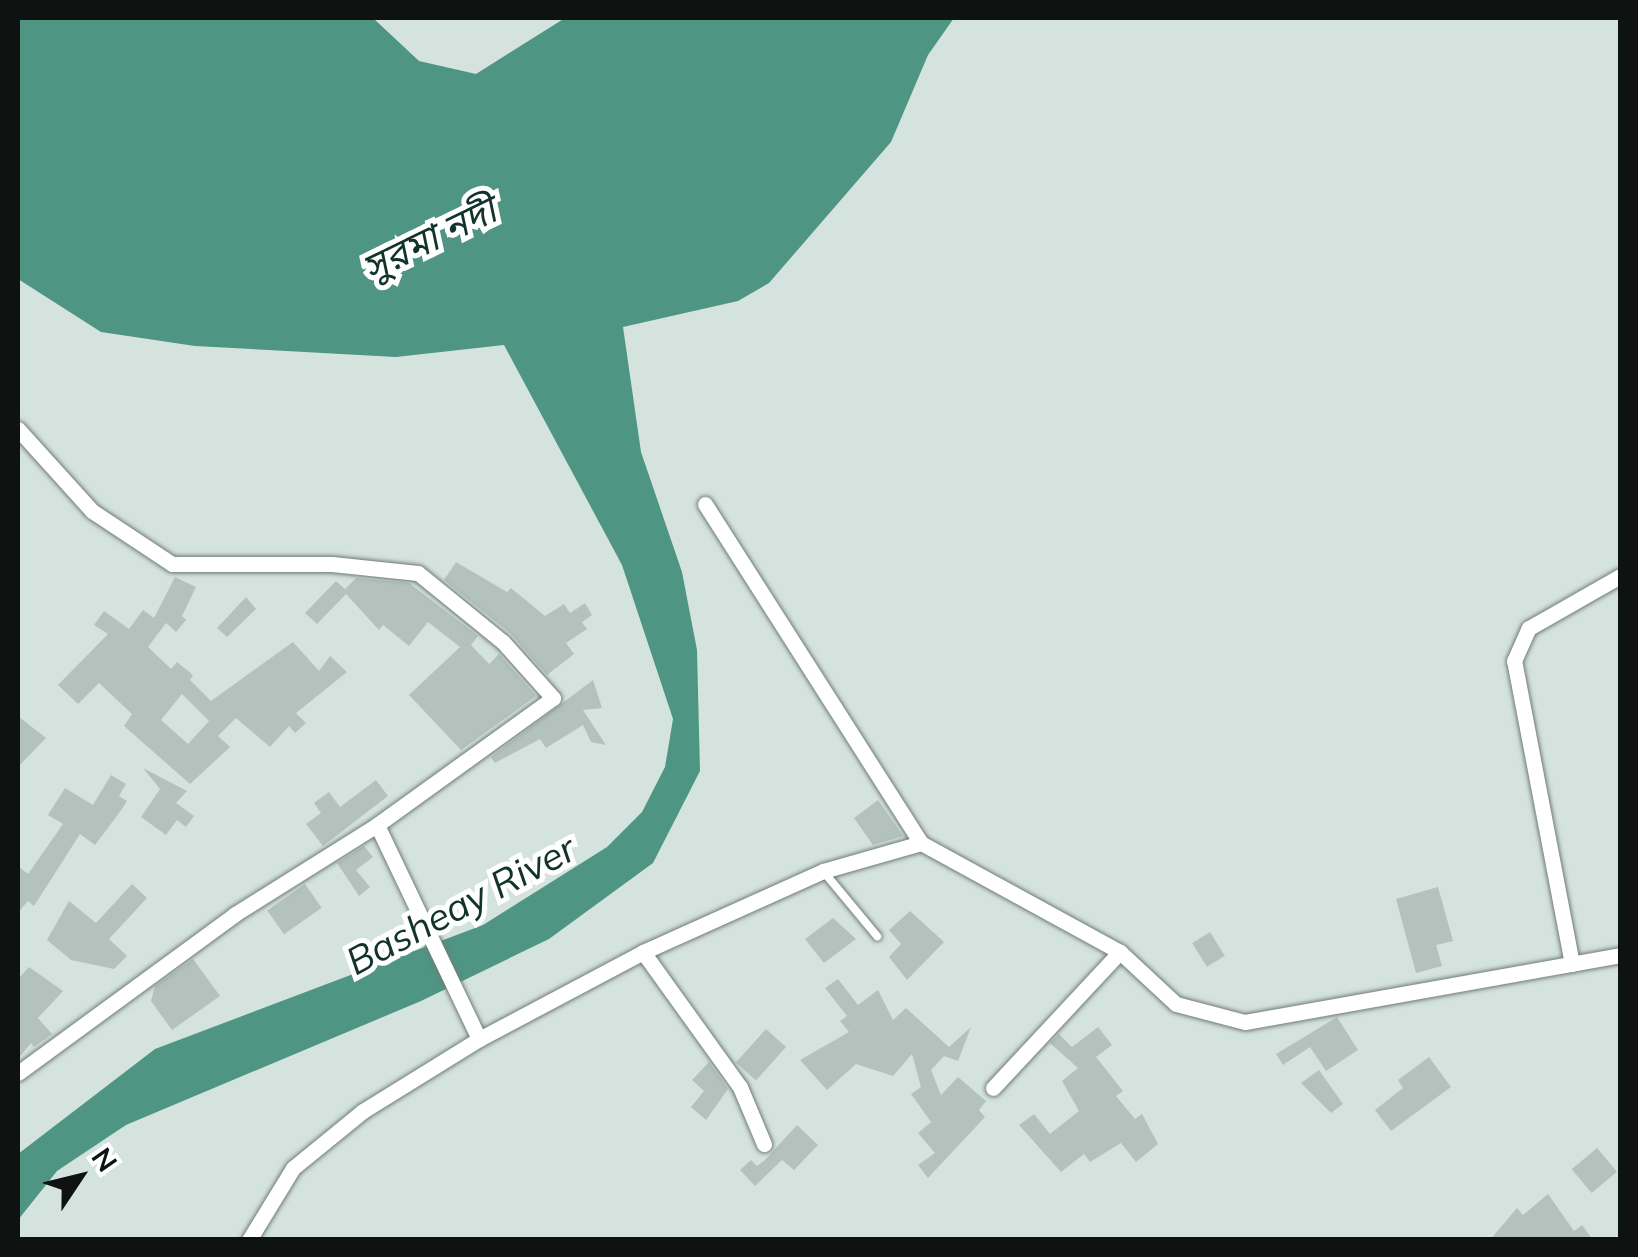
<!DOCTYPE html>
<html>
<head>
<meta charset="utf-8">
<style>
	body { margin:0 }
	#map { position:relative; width:1638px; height:1257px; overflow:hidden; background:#d5e3de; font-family:Mulish,"Noto Sans Bengali",sans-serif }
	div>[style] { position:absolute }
	.water>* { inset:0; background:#4f9583 }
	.building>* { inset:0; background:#b4c2bd; transform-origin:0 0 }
	.roads { filter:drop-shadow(0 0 2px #707c78) drop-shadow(0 0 2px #707c78) }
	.service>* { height:8px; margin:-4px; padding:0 4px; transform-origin:4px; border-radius:4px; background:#fff }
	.minor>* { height:15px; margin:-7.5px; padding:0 7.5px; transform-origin:7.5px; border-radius:7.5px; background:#fff }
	span { translate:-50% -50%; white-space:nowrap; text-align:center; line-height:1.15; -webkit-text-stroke:10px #fff; paint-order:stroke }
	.water-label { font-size:38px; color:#11332b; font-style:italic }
	.frame { position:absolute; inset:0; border:20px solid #0e1312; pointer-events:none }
	.north { position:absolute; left:30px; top:1127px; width:100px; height:100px; -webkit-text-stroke:8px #fff; paint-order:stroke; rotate:55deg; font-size:28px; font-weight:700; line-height:40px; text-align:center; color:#0e1312 }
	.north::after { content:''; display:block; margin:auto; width:35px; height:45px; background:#0e1312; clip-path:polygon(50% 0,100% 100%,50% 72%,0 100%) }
</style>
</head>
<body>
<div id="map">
	<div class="water">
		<div style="clip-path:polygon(18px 18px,373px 18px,419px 61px,476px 74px,565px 18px,954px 18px,928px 55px,891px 142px,769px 283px,738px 301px,623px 327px,641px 452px,682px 572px,697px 650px,700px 771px,653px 863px,549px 939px,421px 1001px,126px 1125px,57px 1171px,18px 1220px,18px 1154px,155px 1049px,483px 925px,607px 847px,642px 812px,665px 767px,673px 719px,622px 565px,504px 345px,396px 357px,195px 346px,101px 332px,18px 279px)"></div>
	</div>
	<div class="building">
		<div style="clip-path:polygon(456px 562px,507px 592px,511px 588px,545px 616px,564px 604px,570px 613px,585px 603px,592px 615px,582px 622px,587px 629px,566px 643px,574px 654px,547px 675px,510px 633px,444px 580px)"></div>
		<div style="clip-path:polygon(evenodd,175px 577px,196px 587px,182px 616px,186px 620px,176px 632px,166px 623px,148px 647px,171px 669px,177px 662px,193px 675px,190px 680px,211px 701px,293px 642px,319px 671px,330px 656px,347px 672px,296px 713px,306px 723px,295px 733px,289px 726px,270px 747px,236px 718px,218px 736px,230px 747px,190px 784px,124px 726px,132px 714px,99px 683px,78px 704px,58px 685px,108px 634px,94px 625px,104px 611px,129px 629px,143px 610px,154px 618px,175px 577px,182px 694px,209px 721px,188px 744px,161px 720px,182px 694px)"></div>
		<div style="clip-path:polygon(356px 578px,409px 583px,478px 636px,471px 645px,489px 664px,499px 654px,536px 696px,461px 750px,409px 695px,460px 647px,428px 622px,409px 646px,383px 625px,379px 630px,346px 594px,317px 624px,305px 613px,336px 581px,345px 589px)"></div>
		<div style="clip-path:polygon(246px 597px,256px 609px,227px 637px,217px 628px)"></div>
		<div style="clip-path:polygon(593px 680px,602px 708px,583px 710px,606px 745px,591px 742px,583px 725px,546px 748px,540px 739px,495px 763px,491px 757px)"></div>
		<div style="clip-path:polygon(18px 716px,46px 738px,18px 767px)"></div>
		<div style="clip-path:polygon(143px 768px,187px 791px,176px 803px,194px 816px,186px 827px,177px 820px,166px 835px,141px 817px,160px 789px)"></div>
		<div style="clip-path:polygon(111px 775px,126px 784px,119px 796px,127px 801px,122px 809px,95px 845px,80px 834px,34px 906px,28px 901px,18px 913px,18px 866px,28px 874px,63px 824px,48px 815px,65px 788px,93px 805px)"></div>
		<div style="clip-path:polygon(376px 780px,388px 796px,323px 846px,306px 824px,321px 813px,314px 803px,329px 792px,340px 807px)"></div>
		<div style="clip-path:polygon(878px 800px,903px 836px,873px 845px,854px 818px)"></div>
		<div style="clip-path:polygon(364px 846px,373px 857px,356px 870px,370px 887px,359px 896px,337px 863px)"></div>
		<div style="clip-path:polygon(132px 884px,147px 898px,109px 939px,127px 956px,114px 969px,71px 960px,47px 940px,69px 901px,96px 923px)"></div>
		<div style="left:305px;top:884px;width:29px;height:46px;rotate:55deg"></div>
		<div style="clip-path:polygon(1438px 887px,1453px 941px,1436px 945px,1442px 966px,1416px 973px,1396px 899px)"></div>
		<div style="clip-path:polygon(910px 911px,944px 942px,907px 980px,889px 957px,901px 944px,889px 930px)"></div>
		<div style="clip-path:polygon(833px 918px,856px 939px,824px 963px,805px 939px)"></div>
		<div style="left:1210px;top:932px;width:28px;height:21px;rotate:58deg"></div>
		<div style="clip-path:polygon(193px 959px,220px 996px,172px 1030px,151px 1001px,155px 986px)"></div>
		<div style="clip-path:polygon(29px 967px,63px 991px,38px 1018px,52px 1034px,34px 1047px,31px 1043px,18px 1059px,18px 979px)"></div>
		<div style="clip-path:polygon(838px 979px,858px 1005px,878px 990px,893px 1020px,906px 1008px,949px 1047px,971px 1027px,958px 1061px,944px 1056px,931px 1070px,941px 1095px,958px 1077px,986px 1101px,979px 1110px,985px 1117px,928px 1178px,918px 1165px,935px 1153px,918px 1133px,931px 1122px,911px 1094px,921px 1087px,912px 1054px,893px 1076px,856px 1064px,827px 1090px,800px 1060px,849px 1032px,840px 1021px,847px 1016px,825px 988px)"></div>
		<div style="clip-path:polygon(1337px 1017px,1358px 1050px,1326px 1071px,1310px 1047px,1283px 1065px,1276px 1054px)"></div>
		<div style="clip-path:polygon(1098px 1027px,1112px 1045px,1096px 1057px,1123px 1091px,1116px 1096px,1135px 1119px,1142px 1114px,1158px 1144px,1136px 1162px,1121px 1143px,1090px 1162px,1084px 1154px,1061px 1172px,1019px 1125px,1034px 1114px,1050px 1134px,1079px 1111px,1062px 1081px,1078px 1068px,1050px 1043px,1059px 1034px,1072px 1047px)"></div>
		<div style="left:766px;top:1029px;width:27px;height:45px;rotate:42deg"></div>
		<div style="clip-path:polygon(1429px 1057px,1451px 1087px,1391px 1131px,1375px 1110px,1403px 1088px,1398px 1080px)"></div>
		<div style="clip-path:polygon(709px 1062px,728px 1089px,706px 1120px,691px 1107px,704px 1091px,692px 1080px)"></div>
		<div style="clip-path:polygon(1319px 1070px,1343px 1104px,1331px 1113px,1301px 1083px)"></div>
		<div style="clip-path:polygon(797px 1125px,818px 1145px,794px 1170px,782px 1160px,755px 1186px,740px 1170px,751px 1160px,757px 1166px,765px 1160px)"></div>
		<div style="left:1597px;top:1148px;width:31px;height:33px;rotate:50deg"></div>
		<div style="clip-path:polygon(1548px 1194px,1574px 1231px,1582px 1225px,1593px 1240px,1490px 1240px,1517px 1208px,1523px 1215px)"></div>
	</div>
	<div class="roads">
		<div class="service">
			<div style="left:823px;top:871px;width:85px;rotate:50.3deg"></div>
		</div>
		<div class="minor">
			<div style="left:18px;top:429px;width:110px;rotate:47.9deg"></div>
			<div style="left:92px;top:511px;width:96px;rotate:33.5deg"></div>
			<div style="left:172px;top:564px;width:160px"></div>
			<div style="left:332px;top:564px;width:86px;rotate:6deg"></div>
			<div style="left:418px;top:573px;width:109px;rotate:39.1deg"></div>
			<div style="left:503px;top:642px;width:75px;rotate:48.2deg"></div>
			<div style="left:553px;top:698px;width:217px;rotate:144.2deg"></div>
			<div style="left:705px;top:504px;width:402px;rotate:57.5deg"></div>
			<div style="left:643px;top:952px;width:166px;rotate:54.3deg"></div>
			<div style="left:740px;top:1087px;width:62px;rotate:67.2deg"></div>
			<div style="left:1572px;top:964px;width:309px;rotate:-100.8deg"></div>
			<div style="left:1514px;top:661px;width:36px;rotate:-66deg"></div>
			<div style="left:1529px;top:628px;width:105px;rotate:-29.7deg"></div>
			<div style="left:18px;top:1073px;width:269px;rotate:-36.2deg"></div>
			<div style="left:235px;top:914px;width:168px;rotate:-32.1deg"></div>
			<div style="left:377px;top:825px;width:237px;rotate:64.5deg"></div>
			<div style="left:993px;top:1088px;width:186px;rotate:-47deg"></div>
			<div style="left:249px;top:1240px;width:84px;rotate:-58.6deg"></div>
			<div style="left:293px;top:1168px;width:90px;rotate:-39.2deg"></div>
			<div style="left:363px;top:1111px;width:137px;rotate:-31.8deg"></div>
			<div style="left:479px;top:1039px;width:186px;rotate:-27.9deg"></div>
			<div style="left:643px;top:952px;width:197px;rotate:-24.2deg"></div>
			<div style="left:823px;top:871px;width:102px;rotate:-15.9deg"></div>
			<div style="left:921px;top:843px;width:227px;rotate:28.7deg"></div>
			<div style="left:1120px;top:952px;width:76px;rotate:42.9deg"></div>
			<div style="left:1176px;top:1004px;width:71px;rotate:14.6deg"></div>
			<div style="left:1245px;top:1022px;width:381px;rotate:-10.1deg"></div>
		</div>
	</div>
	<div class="water-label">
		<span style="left:429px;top:239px;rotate:-26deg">সুরমা নদী</span>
		<span style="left:461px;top:905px;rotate:-28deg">Basheay River</span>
	</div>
	<div class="frame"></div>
	<div class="north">N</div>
</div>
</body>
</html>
